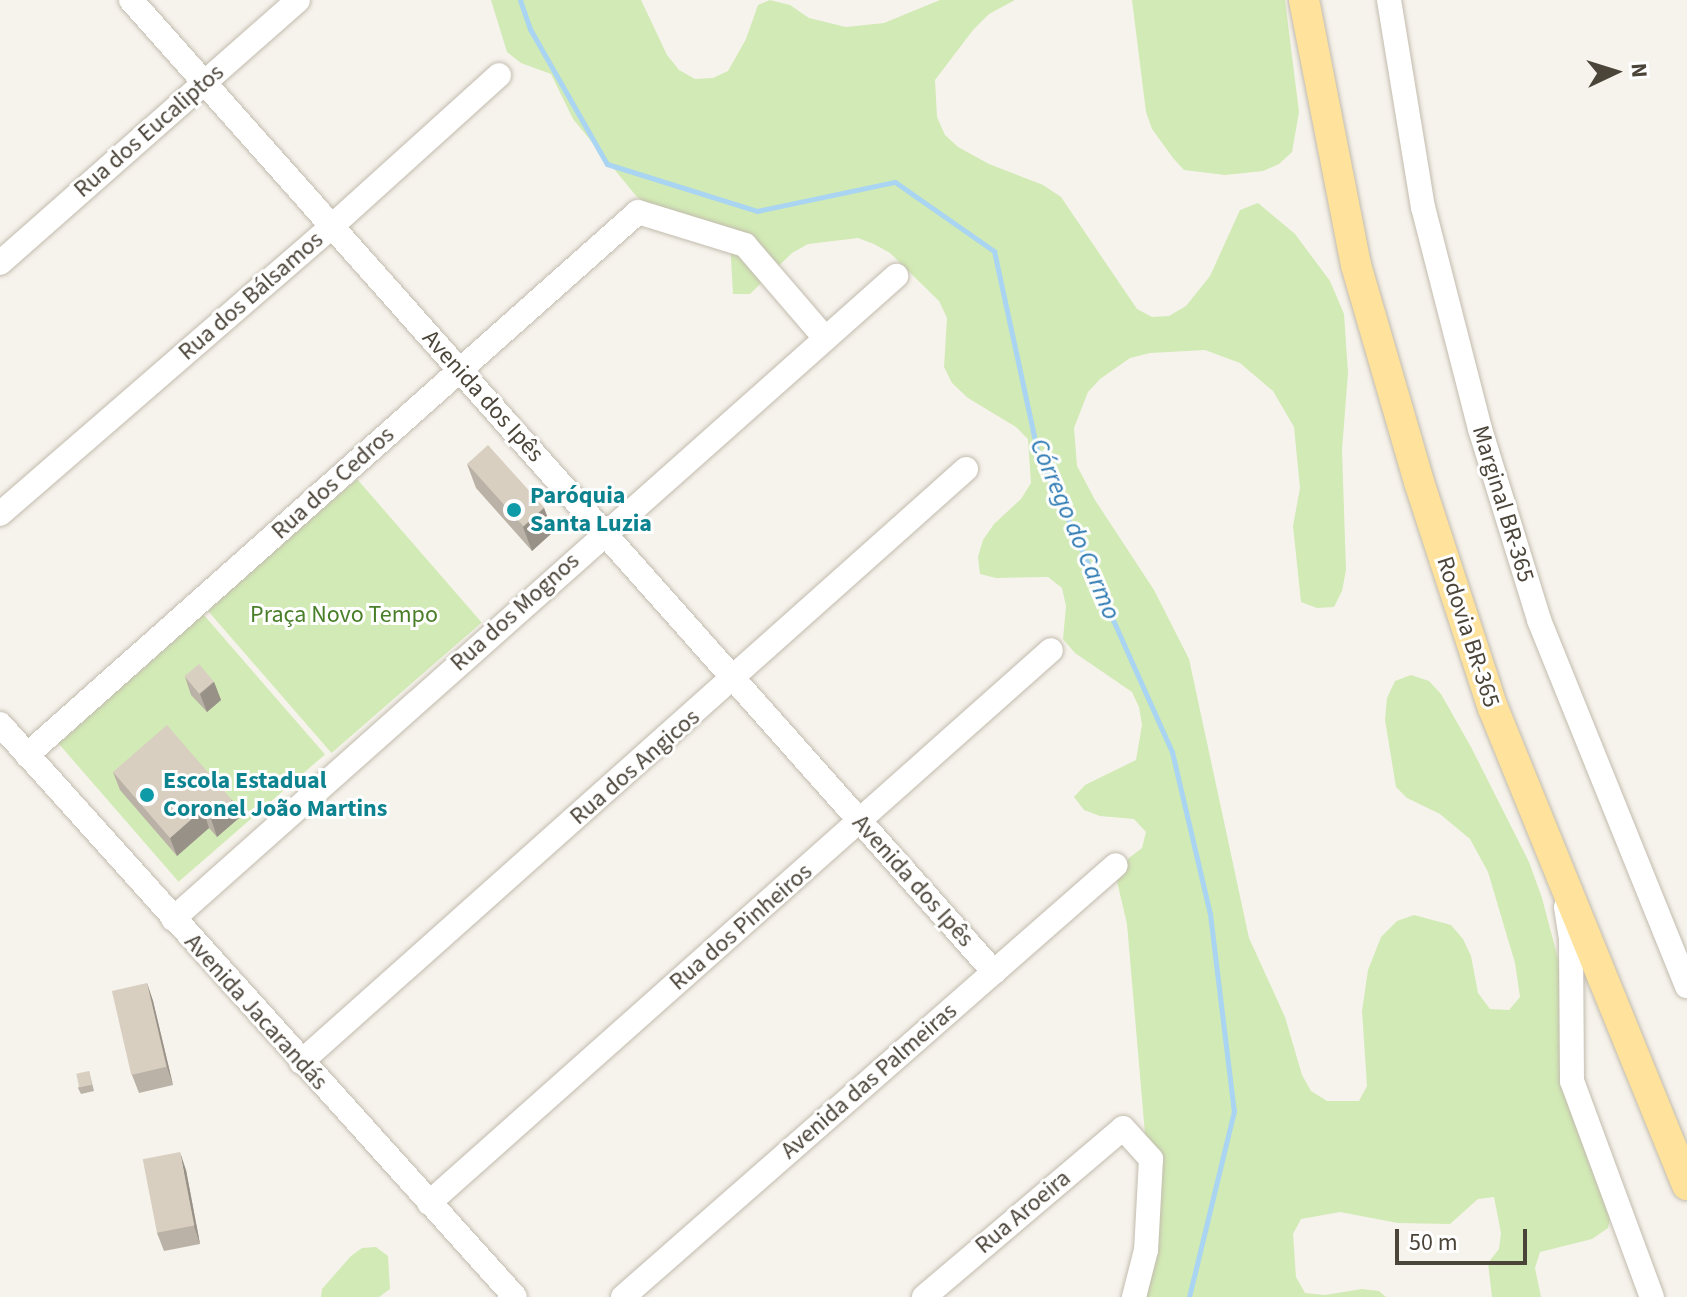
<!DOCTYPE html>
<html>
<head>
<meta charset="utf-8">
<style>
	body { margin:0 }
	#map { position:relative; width:1687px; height:1297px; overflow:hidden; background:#f6f3ec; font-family:"Source Sans 3",sans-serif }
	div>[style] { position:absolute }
	.green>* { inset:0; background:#d2eab5; transform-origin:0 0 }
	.stream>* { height:5px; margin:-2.5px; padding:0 2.5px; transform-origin:2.5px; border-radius:2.5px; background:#a9d4f2 }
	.roads { filter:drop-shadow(0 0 2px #c2bbae) drop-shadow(0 0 2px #c2bbae) }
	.minor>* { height:24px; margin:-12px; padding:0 12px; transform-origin:12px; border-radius:12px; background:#fff }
	.major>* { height:30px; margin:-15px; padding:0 15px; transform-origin:15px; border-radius:15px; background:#ffe39c }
	.wall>* { inset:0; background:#bab2a6 }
	.shaded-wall>* { inset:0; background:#979187 }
	.building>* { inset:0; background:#d8cfc1; transform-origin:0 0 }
	.dots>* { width:22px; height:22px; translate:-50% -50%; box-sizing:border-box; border:4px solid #fff; border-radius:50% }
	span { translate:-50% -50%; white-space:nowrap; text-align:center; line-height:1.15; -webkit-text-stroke:6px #fff; paint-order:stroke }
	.street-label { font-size:24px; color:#4b4439 }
	.culture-label { font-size:24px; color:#0d838f; font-weight:700 }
	.left { translate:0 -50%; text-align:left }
	.park-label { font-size:24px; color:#4a7f2a }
	.water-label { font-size:26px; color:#2e7ab2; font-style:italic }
	.north { position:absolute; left:1575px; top:32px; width:80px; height:80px; -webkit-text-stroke:6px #fff; paint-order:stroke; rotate:86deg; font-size:22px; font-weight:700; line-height:32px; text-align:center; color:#4b4439 }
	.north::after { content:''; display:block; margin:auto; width:28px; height:36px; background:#4b4439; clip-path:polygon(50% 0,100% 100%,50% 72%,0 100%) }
	.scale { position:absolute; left:1395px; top:1229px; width:132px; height:36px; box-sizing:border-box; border:4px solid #4b4439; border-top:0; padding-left:10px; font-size:24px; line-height:28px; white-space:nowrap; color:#4b4439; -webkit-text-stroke:6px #fff; paint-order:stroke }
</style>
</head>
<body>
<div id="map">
	<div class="green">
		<div style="clip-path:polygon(491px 0,641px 0,667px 55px,679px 70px,695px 79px,713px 78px,728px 71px,746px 39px,758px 5px,770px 0,790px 5px,809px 18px,846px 27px,884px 23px,940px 0,1015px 0,989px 14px,973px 30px,935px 80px,937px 117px,945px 135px,958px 147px,989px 164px,1043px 185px,1061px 197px,1137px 309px,1152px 317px,1169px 316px,1186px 306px,1210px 276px,1240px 210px,1258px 203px,1295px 234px,1330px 281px,1344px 314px,1348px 373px,1342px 450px,1346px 570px,1342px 591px,1334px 607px,1317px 608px,1301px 602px,1293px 526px,1300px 488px,1294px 427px,1273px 391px,1240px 363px,1205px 350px,1150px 353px,1130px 358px,1100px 379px,1088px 392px,1074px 428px,1077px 466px,1095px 500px,1154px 590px,1189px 659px,1249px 938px,1285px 1017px,1302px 1075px,1311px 1091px,1327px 1101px,1359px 1101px,1367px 1086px,1362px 1011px,1368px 970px,1381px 937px,1397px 921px,1414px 915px,1451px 925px,1463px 939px,1471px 956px,1478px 993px,1490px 1009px,1509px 1010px,1520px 997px,1515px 963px,1488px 872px,1470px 839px,1440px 814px,1407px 798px,1396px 787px,1385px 720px,1387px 698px,1395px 681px,1411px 675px,1429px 681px,1441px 694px,1471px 747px,1529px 862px,1542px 898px,1561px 970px,1570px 1071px,1612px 1210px,1608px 1228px,1592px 1239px,1540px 1252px,1535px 1268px,1541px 1297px,1492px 1297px,1488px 1263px,1499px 1249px,1501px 1233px,1494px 1197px,1478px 1199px,1450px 1224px,1398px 1223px,1340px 1212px,1301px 1219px,1293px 1234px,1296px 1277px,1305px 1293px,1325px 1295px,1362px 1289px,1379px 1291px,1386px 1297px,1142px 1297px,1150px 1192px,1127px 924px,1116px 877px,1129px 858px,1142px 848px,1146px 832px,1134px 819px,1100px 816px,1084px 810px,1074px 797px,1085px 785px,1136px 760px,1142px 725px,1139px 707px,1132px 692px,1075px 653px,1063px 639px,1066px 606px,1062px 588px,1048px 577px,996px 578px,980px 574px,978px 557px,983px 540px,994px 524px,1021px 499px,1031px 483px,1028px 439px,1016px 427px,968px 398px,952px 383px,944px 367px,947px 318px,939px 301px,890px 253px,874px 244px,858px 238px,808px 244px,792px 253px,750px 294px,733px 294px,730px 241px,725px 226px,671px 216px,637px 197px,573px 119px,551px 74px,521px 63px,507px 52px)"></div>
		<div style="clip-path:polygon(1132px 0,1285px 0,1299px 112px,1292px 152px,1279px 164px,1263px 171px,1225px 175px,1184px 170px,1173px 158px,1152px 129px,1146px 112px)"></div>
		<div style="left:357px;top:479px;width:190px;height:199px;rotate:49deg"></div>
		<div style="left:203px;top:614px;width:186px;height:194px;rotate:49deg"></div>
		<div style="clip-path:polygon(376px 1247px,388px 1256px,390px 1289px,379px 1297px,321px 1297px,322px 1289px,351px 1256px,362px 1248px)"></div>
	</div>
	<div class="stream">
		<div style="left:520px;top:0;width:31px;rotate:71deg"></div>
		<div style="left:530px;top:29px;width:155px;rotate:60.3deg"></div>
		<div style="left:607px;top:164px;width:157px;rotate:17.4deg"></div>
		<div style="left:757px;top:211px;width:141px;rotate:-11.9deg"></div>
		<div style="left:895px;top:182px;width:121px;rotate:34.9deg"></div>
		<div style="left:994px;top:251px;width:204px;rotate:77.8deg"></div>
		<div style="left:1037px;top:450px;width:331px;rotate:65.9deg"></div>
		<div style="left:1172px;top:752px;width:166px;rotate:76.8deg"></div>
		<div style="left:1210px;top:914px;width:198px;rotate:83.1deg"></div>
		<div style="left:1234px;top:1111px;width:191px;rotate:103.6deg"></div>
	</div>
	<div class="roads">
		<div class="minor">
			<div style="left:131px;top:0;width:1300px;rotate:48.4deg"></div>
			<div style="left:1389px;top:0;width:210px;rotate:80.7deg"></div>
			<div style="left:1423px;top:207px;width:229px;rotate:75.6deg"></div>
			<div style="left:1480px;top:429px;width:200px;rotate:72.8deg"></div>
			<div style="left:1539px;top:620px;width:395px;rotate:68deg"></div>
			<div style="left:0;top:263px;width:397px;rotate:-41.4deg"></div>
			<div style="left:0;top:514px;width:440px;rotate:-40.9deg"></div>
			<div style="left:332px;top:226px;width:225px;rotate:-42.1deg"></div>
			<div style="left:0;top:724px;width:770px;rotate:48.05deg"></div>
			<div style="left:27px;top:755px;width:817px;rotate:-41.63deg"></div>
			<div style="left:638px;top:212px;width:112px;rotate:17.1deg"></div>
			<div style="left:745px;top:245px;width:121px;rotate:49.3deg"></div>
			<div style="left:1566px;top:907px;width:31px;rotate:81deg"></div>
			<div style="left:1571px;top:938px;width:143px;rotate:89.6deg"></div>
			<div style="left:1572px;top:1081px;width:230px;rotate:69.7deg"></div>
			<div style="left:173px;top:919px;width:968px;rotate:-41.65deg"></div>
			<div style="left:301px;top:1062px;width:891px;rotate:-41.72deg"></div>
			<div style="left:429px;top:1203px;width:832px;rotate:-41.64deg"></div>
			<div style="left:623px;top:1297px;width:655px;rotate:-41.23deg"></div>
			<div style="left:924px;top:1297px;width:261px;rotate:-40.3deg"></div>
			<div style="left:1123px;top:1128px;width:42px;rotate:47.9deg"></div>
			<div style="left:1151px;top:1159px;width:91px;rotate:93.1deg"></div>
			<div style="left:1146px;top:1250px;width:49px;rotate:104.3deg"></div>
		</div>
		<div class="major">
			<div style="left:1304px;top:0;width:270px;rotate:78.9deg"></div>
			<div style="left:1356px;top:265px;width:226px;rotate:73.8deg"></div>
			<div style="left:1419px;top:482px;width:238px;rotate:71.9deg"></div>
			<div style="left:1493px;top:708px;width:515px;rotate:67.87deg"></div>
		</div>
	</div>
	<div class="wall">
		<div style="clip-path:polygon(467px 464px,544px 508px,553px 532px,532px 551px,476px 488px)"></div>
		<div style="clip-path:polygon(185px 677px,214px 682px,221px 700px,207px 712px,191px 695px)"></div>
		<div style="clip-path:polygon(113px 772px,232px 800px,239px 818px,217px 837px,209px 828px,177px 856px,120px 790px)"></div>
		<div style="clip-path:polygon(147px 983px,153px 1001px,173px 1085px,139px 1093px,132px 1075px)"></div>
		<div style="clip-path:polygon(89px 1071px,94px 1091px,81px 1094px,78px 1088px)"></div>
		<div style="clip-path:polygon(186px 1170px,200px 1244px,164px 1251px,157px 1233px)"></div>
	</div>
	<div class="shaded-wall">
		<div style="clip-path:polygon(544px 508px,553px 532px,532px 551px,523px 527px)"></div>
		<div style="clip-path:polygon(214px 682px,221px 700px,207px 712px,200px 694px)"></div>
		<div style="clip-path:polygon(232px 800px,239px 818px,217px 837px,211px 819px)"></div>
		<div style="clip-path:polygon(203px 809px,209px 828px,177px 856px,170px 838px)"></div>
		<div style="clip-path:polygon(147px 983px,153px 1001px,173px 1085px,167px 1067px)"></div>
		<div style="clip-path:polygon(180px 1152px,186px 1170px,200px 1244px,194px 1226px)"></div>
	</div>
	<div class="building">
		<div style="left:488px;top:445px;width:84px;height:28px;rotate:48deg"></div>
		<div style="left:199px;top:664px;width:23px;height:19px;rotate:50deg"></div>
		<div style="clip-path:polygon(167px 725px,232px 800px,211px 819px,203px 809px,170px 838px,113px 772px)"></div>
		<div style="left:147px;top:983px;width:86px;height:36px;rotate:77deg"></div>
		<div style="left:89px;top:1071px;width:14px;height:13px;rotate:78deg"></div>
		<div style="left:180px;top:1152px;width:75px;height:38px;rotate:79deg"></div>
	</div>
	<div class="dots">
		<div style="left:514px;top:510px;background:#0f9aa8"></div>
		<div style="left:147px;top:795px;background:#0f9aa8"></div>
	</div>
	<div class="street-label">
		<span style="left:149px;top:131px;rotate:-41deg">Rua dos Eucaliptos</span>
		<span style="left:251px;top:296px;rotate:-41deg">Rua dos Bálsamos</span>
		<span style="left:483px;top:396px;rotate:48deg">Avenida dos Ipês</span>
		<span style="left:333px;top:483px;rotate:-42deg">Rua dos Cedros</span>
		<span style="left:1503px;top:504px;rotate:73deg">Marginal BR-365</span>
		<span style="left:515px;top:612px;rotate:-42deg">Rua dos Mognos</span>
		<span style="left:1468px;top:632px;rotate:72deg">Rodovia BR-365</span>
		<span style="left:635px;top:767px;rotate:-41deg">Rua dos Angicos</span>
		<span style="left:913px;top:881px;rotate:48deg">Avenida dos Ipês</span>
		<span style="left:741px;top:927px;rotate:-41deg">Rua dos Pinheiros</span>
		<span style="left:256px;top:1012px;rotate:48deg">Avenida Jacarandás</span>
		<span style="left:869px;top:1081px;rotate:-41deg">Avenida das Palmeiras</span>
		<span style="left:1023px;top:1212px;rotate:-40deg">Rua Aroeira</span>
	</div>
	<div class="culture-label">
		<span class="left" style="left:530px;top:510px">Paróquia<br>Santa Luzia</span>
		<span class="left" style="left:163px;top:795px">Escola Estadual<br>Coronel João Martins</span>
	</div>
	<div class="park-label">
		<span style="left:344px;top:615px">Praça Novo Tempo</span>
	</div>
	<div class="water-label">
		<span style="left:1075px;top:529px;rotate:67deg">Córrego do Carmo</span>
	</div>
	<div class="north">N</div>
	<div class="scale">50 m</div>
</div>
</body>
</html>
